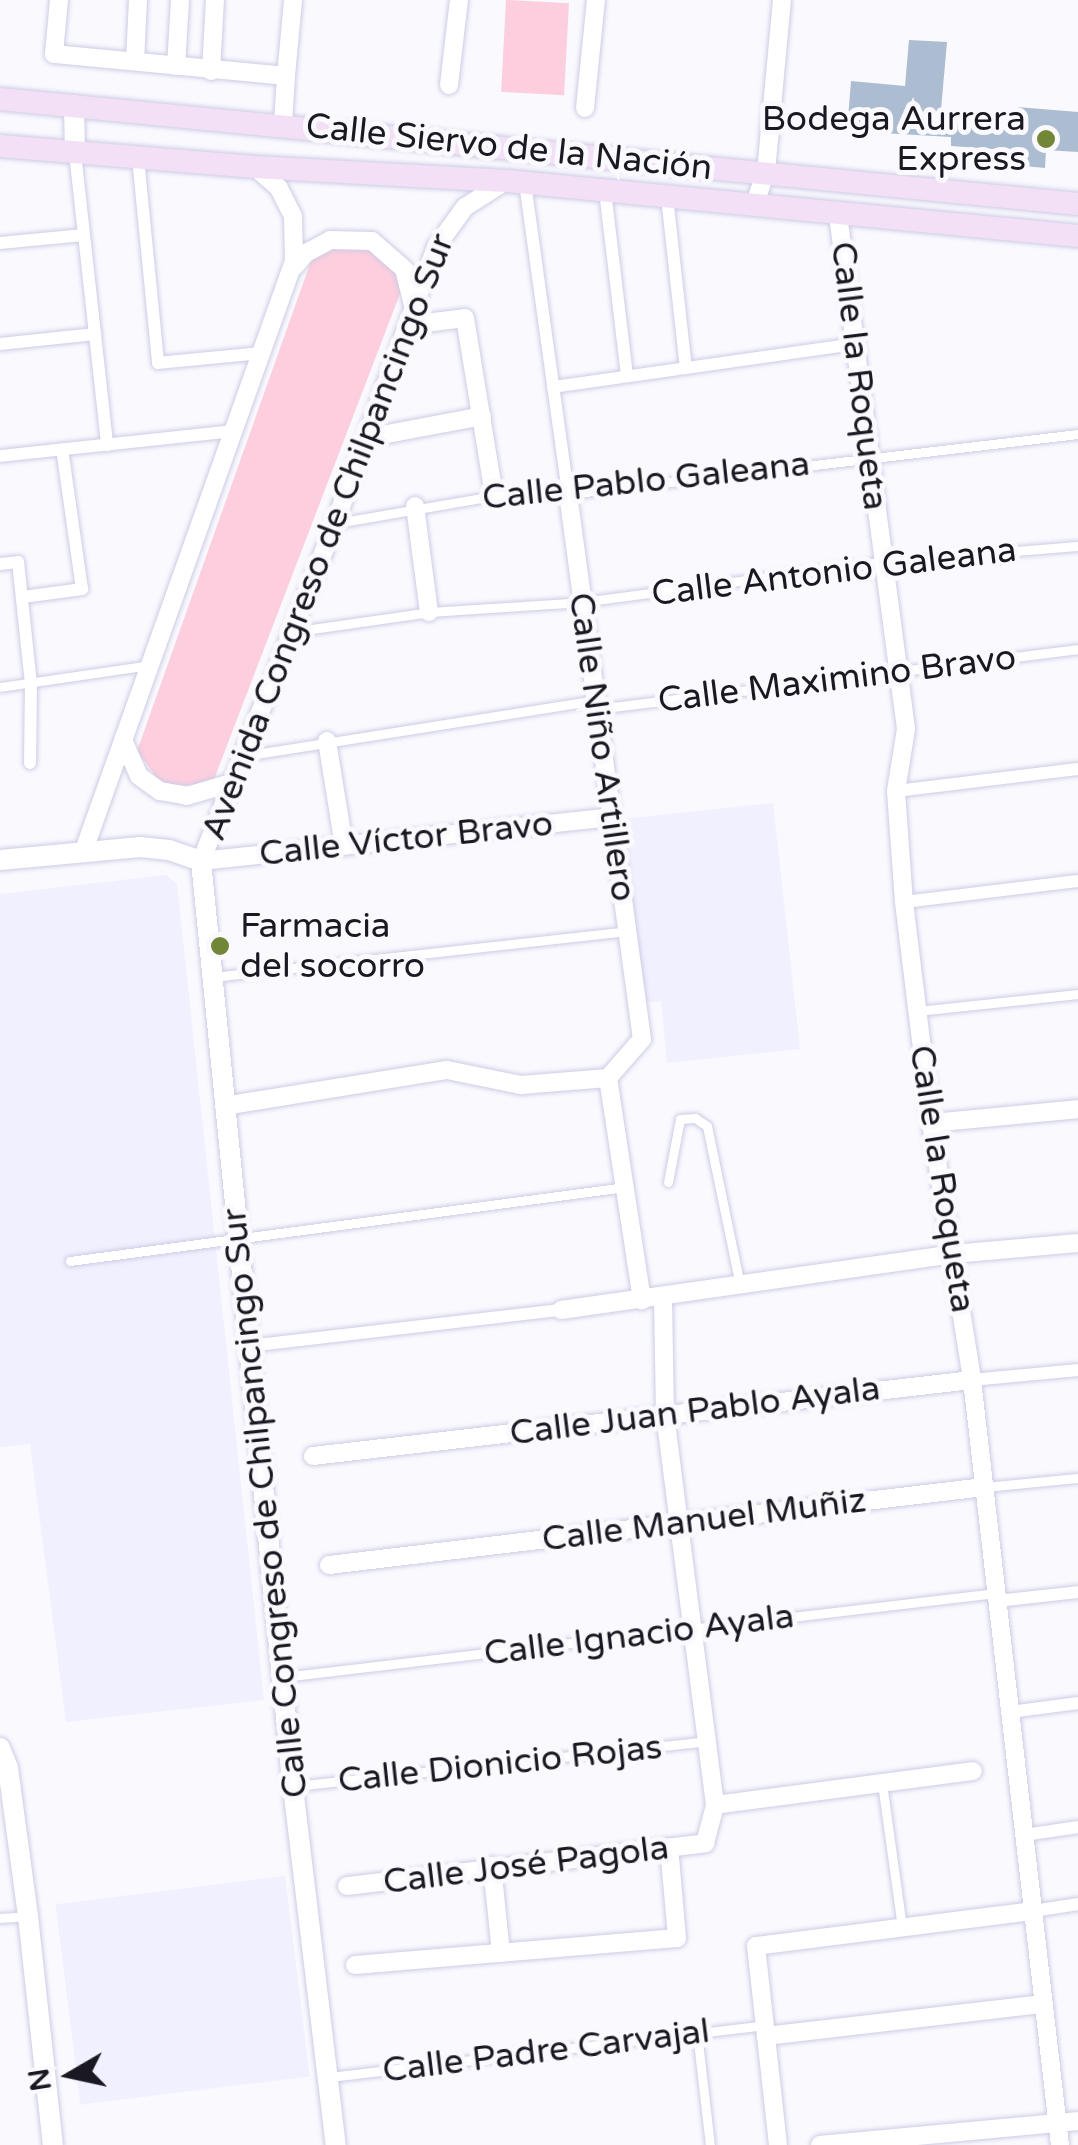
<!DOCTYPE html>
<html>
<head>
<meta charset="utf-8">
<style>
	body { margin:0 }
	#map { position:relative; width:1078px; height:2145px; overflow:hidden; background:#f9f9fe; font-family:"Varela Round",sans-serif }
	div>[style] { position:absolute }
	.built>* { inset:0; background:#f1f0fe; transform-origin:0 0 }
	.green>* { inset:0; background:#fccede; transform-origin:0 0 }
	.building>* { inset:0; background:#acbcd1 }
	.roads { filter:drop-shadow(0 0 2px #cdcce5) drop-shadow(0 0 2px #cdcce5) }
	.service>* { height:9px; margin:-4.5px; padding:0 4.5px; transform-origin:4.5px; border-radius:4.5px; background:#fff }
	.pedestrian>* { height:12px; margin:-6px; padding:0 6px; transform-origin:6px; border-radius:6px; background:#fff }
	.minor>* { height:18px; margin:-9px; padding:0 9px; transform-origin:9px; border-radius:9px; background:#fff }
	.tertiary>* { height:20px; margin:-10px; padding:0 10px; transform-origin:10px; border-radius:10px; background:#fff }
	.secondary>* { height:22px; margin:-11px; padding:0 11px; transform-origin:11px; border-radius:11px; background:#f3e0f6 }
	.dots>* { width:28px; height:28px; translate:-50% -50%; box-sizing:border-box; border:5px solid #f9f9fe; border-radius:50% }
	span { translate:-50% -50%; white-space:nowrap; text-align:center; line-height:1.15; -webkit-text-stroke:10px #f9f9fe; paint-order:stroke }
	.poi-label { font-size:35px; color:#1a1922 }
	.right { translate:-100% -50%; text-align:right }
	.left { translate:0 -50%; text-align:left }
	.street-label { font-size:35px; color:#1a1922 }
	.north { position:absolute; left:20px; top:2025px; width:100px; height:100px; -webkit-text-stroke:8px #f9f9fe; paint-order:stroke; rotate:261deg; font-size:28px; font-weight:700; line-height:40px; text-align:center; color:#1a1922 }
	.north::after { content:''; display:block; margin:auto; width:35px; height:45px; background:#1a1922; clip-path:polygon(50% 0,100% 100%,50% 72%,0 100%) }
</style>
</head>
<body>
<div id="map">
	<div class="built">
		<div style="clip-path:polygon(773px 803px,800px 1049px,667px 1063px,661px 1001px,643px 1003px,622px 819px)"></div>
		<div style="clip-path:polygon(166px 875px,177px 884px,264px 1700px,66px 1722px,30px 1444px,0 1447px,0 894px)"></div>
		<div style="left:285px;top:1876px;width:202px;height:231px;rotate:83deg"></div>
	</div>
	<div class="green">
		<div style="left:506px;top:0;width:63px;height:92px;rotate:3deg"></div>
		<div style="clip-path:polygon(341px 238px,393px 258px,403px 286px,213px 782px,164px 788px,137px 751px,311px 261px)"></div>
	</div>
	<div class="building">
		<div style="clip-path:polygon(909px 40px,947px 42px,940px 121px,1015px 128px,1017px 107px,1078px 112px,1078px 152px,1046px 150px,1045px 168px,1012px 165px,1013px 156px,1006px 156px,1006px 150px,951px 146px,951px 137px,847px 131px,851px 81px,905px 86px)"></div>
	</div>
	<div class="roads">
		<div class="service">
			<div style="left:337px;top:523px;width:159px;rotate:-9.8deg"></div>
			<div style="left:494px;top:496px;width:74px;rotate:-1.5deg"></div>
			<div style="left:568px;top:494px;width:514px;rotate:-6.71deg"></div>
			<div style="left:291px;top:632px;width:139px;rotate:-8.2deg"></div>
			<div style="left:429px;top:612px;width:153px;rotate:-3.7deg"></div>
			<div style="left:582px;top:602px;width:303px;rotate:-7.6deg"></div>
			<div style="left:882px;top:562px;width:197px;rotate:-4.7deg"></div>
			<div style="left:0;top:687px;width:152px;rotate:-8.3deg"></div>
			<div style="left:597px;top:709px;width:485px;rotate:-7.1deg"></div>
			<div style="left:243px;top:756px;width:357px;rotate:-9deg"></div>
			<div style="left:212px;top:977px;width:418px;rotate:-6.3deg"></div>
			<div style="left:917px;top:1011px;width:162px;rotate:-6deg"></div>
			<div style="left:668px;top:1182px;width:64px;rotate:-79.2deg"></div>
			<div style="left:680px;top:1119px;width:15px;rotate:-4deg"></div>
			<div style="left:695px;top:1118px;width:14px;rotate:34deg"></div>
			<div style="left:707px;top:1126px;width:162px;rotate:78.3deg"></div>
			<div style="left:70px;top:1261px;width:560px;rotate:-7.59deg"></div>
			<div style="left:984px;top:1487px;width:94px;rotate:-5.5deg"></div>
			<div style="left:283px;top:1677px;width:718px;rotate:-6.72deg"></div>
			<div style="left:882px;top:1783px;width:146px;rotate:82.1deg"></div>
			<div style="left:295px;top:1786px;width:414px;rotate:-6.2deg"></div>
			<div style="left:0;top:1918px;width:26px;rotate:-4deg"></div>
			<div style="left:697px;top:2033px;width:113px;rotate:83.4deg"></div>
			<div style="left:330px;top:2077px;width:438px;rotate:-6.8deg"></div>
		</div>
		<div class="pedestrian">
			<div style="left:75px;top:153px;width:294px;rotate:83.7deg"></div>
			<div style="left:138px;top:158px;width:206px;rotate:84.4deg"></div>
			<div style="left:158px;top:363px;width:103px;rotate:-5.5deg"></div>
			<div style="left:525px;top:183px;width:314px;rotate:82.1deg"></div>
			<div style="left:605px;top:191px;width:186px;rotate:83.2deg"></div>
			<div style="left:667px;top:197px;width:172px;rotate:83.7deg"></div>
			<div style="left:0;top:243px;width:84px;rotate:-5.4deg"></div>
			<div style="left:0;top:344px;width:96px;rotate:-6deg"></div>
			<div style="left:553px;top:387px;width:305px;rotate:-8.1deg"></div>
			<div style="left:0;top:456px;width:234px;rotate:-6.1deg"></div>
			<div style="left:0;top:564px;width:18px;rotate:-6deg"></div>
			<div style="left:18px;top:562px;width:123px;rotate:83.9deg"></div>
			<div style="left:31px;top:684px;width:79px;rotate:90.7deg"></div>
			<div style="left:23px;top:597px;width:60px;rotate:-7.7deg"></div>
			<div style="left:82px;top:589px;width:141px;rotate:-98.1deg"></div>
			<div style="left:896px;top:791px;width:183px;rotate:-6.9deg"></div>
			<div style="left:904px;top:902px;width:175px;rotate:-6.9deg"></div>
			<div style="left:248px;top:1346px;width:315px;rotate:-6.6deg"></div>
			<div style="left:972px;top:1380px;width:106px;rotate:-5.4deg"></div>
			<div style="left:997px;top:1601px;width:81px;rotate:-6.3deg"></div>
			<div style="left:1010px;top:1712px;width:69px;rotate:-7.5deg"></div>
			<div style="left:1024px;top:1835px;width:55px;rotate:-8.4deg"></div>
			<div style="left:1033px;top:1911px;width:46px;rotate:-8.8deg"></div>
		</div>
		<div class="minor">
			<div style="left:59px;top:0;width:54px;rotate:95.3deg"></div>
			<div style="left:54px;top:54px;width:233px;rotate:5.4deg"></div>
			<div style="left:286px;top:76px;width:48px;rotate:93.6deg"></div>
			<div style="left:135px;top:61px;width:61px;rotate:-87.2deg"></div>
			<div style="left:176px;top:66px;width:66px;rotate:-86.5deg"></div>
			<div style="left:211px;top:71px;width:71px;rotate:-86.8deg"></div>
			<div style="left:286px;top:76px;width:76px;rotate:-84.7deg"></div>
			<div style="left:449px;top:85px;width:86px;rotate:-83.3deg"></div>
			<div style="left:585px;top:108px;width:109px;rotate:-84.2deg"></div>
			<div style="left:506px;top:181px;width:49px;rotate:147.6deg"></div>
			<div style="left:465px;top:207px;width:49px;rotate:125.9deg"></div>
			<div style="left:436px;top:247px;width:294px;rotate:110.1deg"></div>
			<div style="left:335px;top:523px;width:364px;rotate:111.6deg"></div>
			<div style="left:201px;top:861px;width:413px;rotate:-6.1deg"></div>
			<div style="left:754px;top:206px;width:36px;rotate:-71deg"></div>
			<div style="left:766px;top:172px;width:173px;rotate:-84.7deg"></div>
			<div style="left:838px;top:215px;width:518px;rotate:82.46deg"></div>
			<div style="left:906px;top:729px;width:63px;rotate:99.2deg"></div>
			<div style="left:896px;top:791px;width:111px;rotate:85.9deg"></div>
			<div style="left:904px;top:902px;width:223px;rotate:83deg"></div>
			<div style="left:931px;top:1123px;width:260px;rotate:80.9deg"></div>
			<div style="left:972px;top:1380px;width:770px;rotate:83.44deg"></div>
			<div style="left:295px;top:266px;width:17px;rotate:-50deg"></div>
			<div style="left:306px;top:253px;width:27px;rotate:-28deg"></div>
			<div style="left:330px;top:240px;width:42px;rotate:1.4deg"></div>
			<div style="left:372px;top:241px;width:43px;rotate:41.2deg"></div>
			<div style="left:404px;top:269px;width:37px;rotate:76deg"></div>
			<div style="left:409px;top:325px;width:56px;rotate:-7.1deg"></div>
			<div style="left:465px;top:318px;width:180px;rotate:80.7deg"></div>
			<div style="left:366px;top:438px;width:118px;rotate:-10.7deg"></div>
			<div style="left:568px;top:494px;width:550px;rotate:82.27deg"></div>
			<div style="left:642px;top:1039px;width:52px;rotate:131.1deg"></div>
			<div style="left:608px;top:1078px;width:225px;rotate:81.3deg"></div>
			<div style="left:415px;top:506px;width:107px;rotate:82.5deg"></div>
			<div style="left:123px;top:740px;width:39px;rotate:66deg"></div>
			<div style="left:139px;top:776px;width:26px;rotate:36deg"></div>
			<div style="left:160px;top:791px;width:27px;rotate:10deg"></div>
			<div style="left:187px;top:796px;width:49px;rotate:-16.6deg"></div>
			<div style="left:327px;top:741px;width:106px;rotate:80.8deg"></div>
			<div style="left:84px;top:850px;width:625px;rotate:-70.38deg"></div>
			<div style="left:294px;top:261px;width:45px;rotate:-91.3deg"></div>
			<div style="left:293px;top:216px;width:31px;rotate:-117deg"></div>
			<div style="left:279px;top:188px;width:32px;rotate:-139deg"></div>
			<div style="left:224px;top:1106px;width:226px;rotate:-9.2deg"></div>
			<div style="left:447px;top:1070px;width:76px;rotate:11.5deg"></div>
			<div style="left:521px;top:1085px;width:87px;rotate:-4.6deg"></div>
			<div style="left:931px;top:1123px;width:148px;rotate:-5.4deg"></div>
			<div style="left:561px;top:1310px;width:396px;rotate:-8.1deg"></div>
			<div style="left:953px;top:1254px;width:125px;rotate:-5deg"></div>
			<div style="left:313px;top:1456px;width:663px;rotate:-6.58deg"></div>
			<div style="left:329px;top:1565px;width:660px;rotate:-6.79deg"></div>
			<div style="left:715px;top:1805px;width:260px;rotate:-7.5deg"></div>
			<div style="left:492px;top:1866px;width:87px;rotate:84.1deg"></div>
			<div style="left:347px;top:1886px;width:361px;rotate:-6.8deg"></div>
			<div style="left:705px;top:1843px;width:39px;rotate:-75deg"></div>
			<div style="left:715px;top:1805px;width:394px;rotate:-97.3deg"></div>
			<div style="left:665px;top:1414px;width:117px;rotate:-91deg"></div>
			<div style="left:355px;top:1965px;width:323px;rotate:-4.8deg"></div>
			<div style="left:677px;top:1938px;width:91px;rotate:-95deg"></div>
			<div style="left:766px;top:2036px;width:279px;rotate:-6.6deg"></div>
			<div style="left:778px;top:2145px;width:200px;rotate:-96.3deg"></div>
			<div style="left:756px;top:1946px;width:279px;rotate:-7.2deg"></div>
			<div style="left:820px;top:2145px;width:259px;rotate:-5.3deg"></div>
		</div>
		<div class="tertiary">
			<div style="left:74px;top:105px;width:48px;rotate:88.8deg"></div>
			<div style="left:0;top:860px;width:141px;rotate:-5.3deg"></div>
			<div style="left:140px;top:847px;width:29px;rotate:6deg"></div>
			<div style="left:169px;top:850px;width:34px;rotate:19deg"></div>
			<div style="left:201px;top:861px;width:931px;rotate:84.33deg"></div>
			<div style="left:293px;top:1787px;width:361px;rotate:83.2deg"></div>
			<div style="left:0;top:1748px;width:22px;rotate:68deg"></div>
			<div style="left:8px;top:1768px;width:149px;rotate:82.3deg"></div>
			<div style="left:28px;top:1916px;width:230px;rotate:83.8deg"></div>
		</div>
		<div class="secondary">
			<div style="left:0;top:99px;width:1083px;rotate:5.56deg"></div>
			<div style="left:0;top:146px;width:256px;rotate:4.7deg"></div>
			<div style="left:255px;top:167px;width:252px;rotate:3.2deg"></div>
			<div style="left:507px;top:181px;width:574px;rotate:5.5deg"></div>
		</div>
	</div>
	<div class="dots">
		<div style="left:1046px;top:139px;background:#728637"></div>
		<div style="left:220px;top:946px;background:#728637"></div>
	</div>
	<div class="poi-label">
		<span class="right" style="left:1026px;top:139px">Bodega Aurrera<br>Express</span>
		<span class="left" style="left:240px;top:946px">Farmacia<br>del socorro</span>
	</div>
	<div class="street-label">
		<span style="left:509px;top:147px;rotate:6deg">Calle Siervo de la Nación</span>
		<span style="left:859px;top:376px;rotate:83deg">Calle la Roqueta</span>
		<span style="left:646px;top:481px;rotate:-6deg">Calle Pablo Galeana</span>
		<span style="left:328px;top:537px;rotate:-69deg">Avenida Congreso de Chilpancingo Sur</span>
		<span style="left:834px;top:572px;rotate:-7deg">Calle Antonio Galeana</span>
		<span style="left:837px;top:679px;rotate:-7deg">Calle Maximino Bravo</span>
		<span style="left:602px;top:747px;rotate:82deg">Calle Niño Artillero</span>
		<span style="left:406px;top:839px;rotate:-6deg">Calle Víctor Bravo</span>
		<span style="left:942px;top:1179px;rotate:81deg">Calle la Roqueta</span>
		<span style="left:695px;top:1411px;rotate:-7deg">Calle Juan Pablo Ayala</span>
		<span style="left:265px;top:1503px;rotate:-96deg">Calle Congreso de Chilpancingo Sur</span>
		<span style="left:704px;top:1520px;rotate:-7deg">Calle Manuel Muñiz</span>
		<span style="left:639px;top:1635px;rotate:-7deg">Calle Ignacio Ayala</span>
		<span style="left:500px;top:1764px;rotate:-6deg">Calle Dionicio Rojas</span>
		<span style="left:526px;top:1865px;rotate:-7deg">Calle José Pagola</span>
		<span style="left:546px;top:2051px;rotate:-7deg">Calle Padre Carvajal</span>
	</div>
	<div class="north">N</div>
</div>
</body>
</html>
